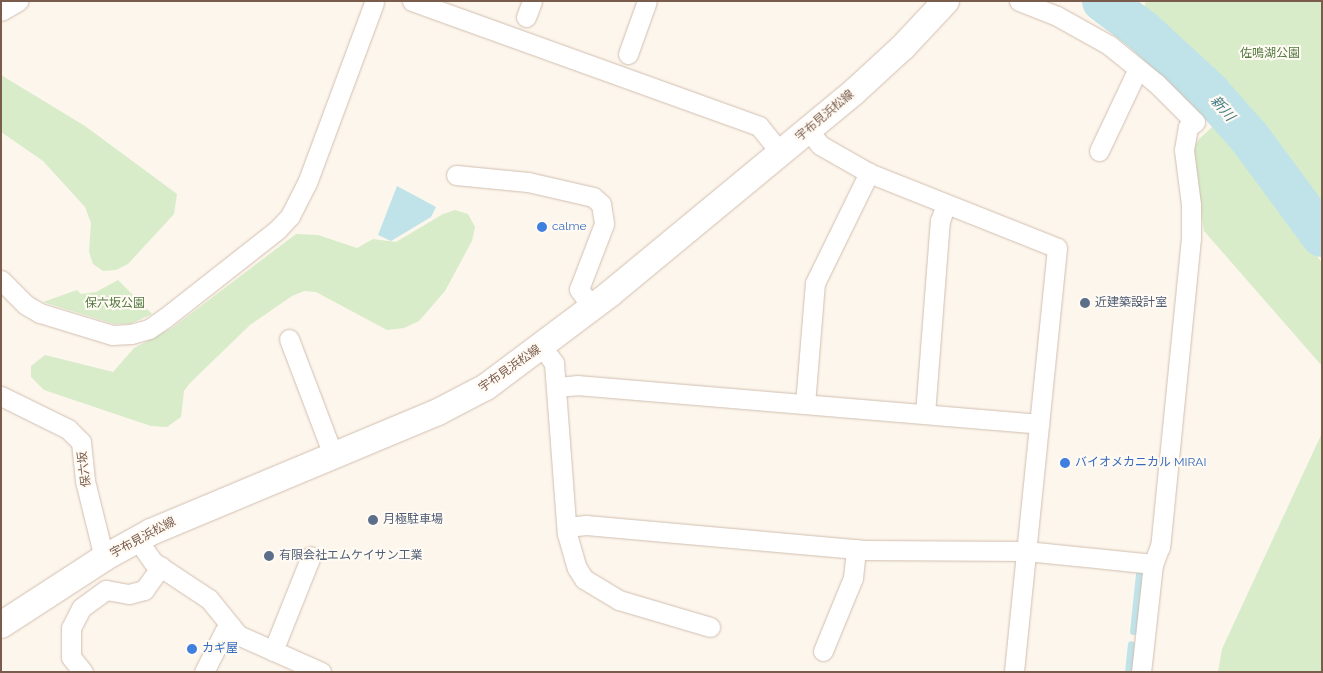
<!DOCTYPE html>
<html>
<head>
<meta charset="utf-8">
<style>
	body { margin:0 }
	#map { position:relative; width:1323px; height:673px; overflow:hidden; background:#fdf6ec; font-family:Raleway,"Noto Sans JP",sans-serif }
	div>[style] { position:absolute }
	.green>* { inset:0; background:#d8ecc9 }
	.water>* { inset:0; background:#bfe3e8 }
	.stream>* { height:7px; margin:-3.5px; padding:0 3.5px; transform-origin:3.5px; border-radius:3.5px; background:#bfe3e8 }
	.river>* { height:42px; margin:-21px; padding:0 21px; transform-origin:21px; border-radius:21px; background:#bfe3e8 }
	.roads { filter:drop-shadow(0 0 1px #d1beb0) drop-shadow(0 0 1px #d1beb0) }
	.minor>* { height:19px; margin:-9.5px; padding:0 9.5px; transform-origin:9.5px; border-radius:9.5px; background:#fff }
	.secondary>* { height:26px; margin:-13px; padding:0 13px; transform-origin:13px; border-radius:13px; background:#fff }
	.dots>* { width:14px; height:14px; translate:-50% -50%; box-sizing:border-box; border:2px solid #fffaf3; border-radius:50% }
	span { translate:-50% -50%; white-space:nowrap; text-align:center; line-height:1.15; -webkit-text-stroke:4px #fffaf3; paint-order:stroke }
	.park-label { font-size:12px; color:#537a41 }
	.street-label { font-size:12px; color:#7a5c4d }
	.shop-label { font-size:12px; color:#366cbe }
	.left { translate:0 -50%; text-align:left }
	.service-label { font-size:12px; color:#4e5e75 }
	.water-label { font-size:14px; color:#437c86; font-style:italic }
	.frame { position:absolute; inset:0; border:2px solid #7a5c4d; pointer-events:none }
</style>
</head>
<body>
<div id="map">
	<div class="green">
		<div style="clip-path:polygon(1146px 1px,1322px 1px,1322px 210px,1240px 98px,1144px 7px)"></div>
		<div style="clip-path:polygon(1px 75px,85px 126px,177px 194px,174px 214px,128px 264px,116px 270px,103px 271px,93px 264px,89px 252px,91px 223px,85px 207px,43px 161px,1px 132px)"></div>
		<div style="clip-path:polygon(1221px 119px,1322px 263px,1322px 366px,1204px 231px,1192px 150px,1199px 139px)"></div>
		<div style="clip-path:polygon(455px 210px,468px 214px,475px 227px,472px 241px,445px 291px,419px 321px,404px 328px,387px 330px,316px 292px,304px 291px,292px 296px,250px 325px,190px 383px,184px 391px,181px 417px,167px 427px,151px 426px,44px 390px,31px 377px,31px 366px,45px 355px,113px 372px,134px 348px,172px 328px,296px 234px,318px 235px,357px 248px,373px 239px,396px 242px,443px 214px)"></div>
		<div style="clip-path:polygon(118px 280px,152px 314px,130px 324px,114px 324px,43px 302px,77px 290px,81px 294px,96px 292px)"></div>
		<div style="clip-path:polygon(1322px 433px,1322px 672px,1218px 672px,1222px 649px)"></div>
	</div>
	<div class="water">
		<div style="clip-path:polygon(397px 186px,436px 207px,431px 217px,391px 241px,378px 235px)"></div>
	</div>
	<div class="stream">
		<div style="left:1133px;top:631px;width:57px;rotate:-84deg"></div>
		<div style="left:1128px;top:672px;width:28px;rotate:-84deg"></div>
	</div>
	<div class="river">
		<div style="left:1103px;top:1px;width:50px;rotate:36.9deg"></div>
		<div style="left:1143px;top:31px;width:90px;rotate:42.7deg"></div>
		<div style="left:1209px;top:92px;width:60px;rotate:48.4deg"></div>
		<div style="left:1249px;top:137px;width:123px;rotate:53.6deg"></div>
	</div>
	<div class="roads">
		<div class="minor">
			<div style="left:412px;top:1px;width:369px;rotate:19.8deg"></div>
			<div style="left:759px;top:126px;width:35px;rotate:51deg"></div>
			<div style="left:1019px;top:1px;width:41px;rotate:21.5deg"></div>
			<div style="left:1057px;top:16px;width:60px;rotate:29.1deg"></div>
			<div style="left:1109px;top:45px;width:60px;rotate:39deg"></div>
			<div style="left:1156px;top:83px;width:55px;rotate:45deg"></div>
			<div style="left:1195px;top:122px;width:9px;rotate:144deg"></div>
			<div style="left:1188px;top:127px;width:23px;rotate:100deg"></div>
			<div style="left:1184px;top:150px;width:55px;rotate:82.7deg"></div>
			<div style="left:1191px;top:205px;width:33px;rotate:90deg"></div>
			<div style="left:1191px;top:238px;width:310px;rotate:95.7deg"></div>
			<div style="left:1160px;top:546px;width:19px;rotate:111deg"></div>
			<div style="left:1153px;top:564px;width:109px;rotate:96.3deg"></div>
			<div style="left:1px;top:11px;width:20px;rotate:-30deg"></div>
			<div style="left:526px;top:17px;width:17px;rotate:-69deg"></div>
			<div style="left:628px;top:54px;width:56px;rotate:-70.3deg"></div>
			<div style="left:808px;top:130px;width:19px;rotate:51deg"></div>
			<div style="left:820px;top:145px;width:56px;rotate:29.7deg"></div>
			<div style="left:869px;top:173px;width:202px;rotate:21.7deg"></div>
			<div style="left:1057px;top:248px;width:426px;rotate:95.8deg"></div>
			<div style="left:1099px;top:151px;width:82px;rotate:-64.7deg"></div>
			<div style="left:1134px;top:77px;width:9px;rotate:-49deg"></div>
			<div style="left:456px;top:175px;width:72px;rotate:5.6deg"></div>
			<div style="left:528px;top:182px;width:67px;rotate:13deg"></div>
			<div style="left:593px;top:197px;width:11px;rotate:41deg"></div>
			<div style="left:601px;top:204px;width:20px;rotate:81deg"></div>
			<div style="left:604px;top:224px;width:70px;rotate:111deg"></div>
			<div style="left:579px;top:289px;width:23px;rotate:56deg"></div>
			<div style="left:1px;top:280px;width:35px;rotate:45deg"></div>
			<div style="left:26px;top:305px;width:16px;rotate:30deg"></div>
			<div style="left:40px;top:313px;width:75px;rotate:17deg"></div>
			<div style="left:112px;top:335px;width:19px;rotate:-3deg"></div>
			<div style="left:131px;top:334px;width:19px;rotate:-16deg"></div>
			<div style="left:149px;top:329px;width:19px;rotate:-35deg"></div>
			<div style="left:165px;top:318px;width:142px;rotate:-38.2deg"></div>
			<div style="left:277px;top:230px;width:19px;rotate:-47deg"></div>
			<div style="left:290px;top:216px;width:37px;rotate:-63deg"></div>
			<div style="left:307px;top:183px;width:192px;rotate:-69.6deg"></div>
			<div style="left:289px;top:339px;width:124px;rotate:69.2deg"></div>
			<div style="left:542px;top:347px;width:20px;rotate:53deg"></div>
			<div style="left:554px;top:363px;width:171px;rotate:85.7deg"></div>
			<div style="left:567px;top:534px;width:35px;rotate:74deg"></div>
			<div style="left:577px;top:568px;width:13px;rotate:58deg"></div>
			<div style="left:584px;top:579px;width:41px;rotate:31deg"></div>
			<div style="left:619px;top:600px;width:95px;rotate:16.5deg"></div>
			<div style="left:556px;top:387px;width:21px;rotate:-5deg"></div>
			<div style="left:577px;top:385px;width:464px;rotate:4.8deg"></div>
			<div style="left:1px;top:396px;width:75px;rotate:26.2deg"></div>
			<div style="left:68px;top:429px;width:18px;rotate:45deg"></div>
			<div style="left:81px;top:442px;width:39px;rotate:84deg"></div>
			<div style="left:85px;top:481px;width:79px;rotate:76.1deg"></div>
			<div style="left:805px;top:404px;width:121px;rotate:-85.3deg"></div>
			<div style="left:815px;top:283px;width:123px;rotate:-63.9deg"></div>
			<div style="left:925px;top:414px;width:194px;rotate:-85.6deg"></div>
			<div style="left:940px;top:221px;width:18px;rotate:-71deg"></div>
			<div style="left:567px;top:527px;width:19px;rotate:-6deg"></div>
			<div style="left:586px;top:525px;width:280px;rotate:5.1deg"></div>
			<div style="left:865px;top:550px;width:161px;rotate:0.4deg"></div>
			<div style="left:1026px;top:551px;width:128px;rotate:5.8deg"></div>
			<div style="left:137px;top:539px;width:28px;rotate:55deg"></div>
			<div style="left:153px;top:562px;width:67px;rotate:33.5deg"></div>
			<div style="left:209px;top:599px;width:46px;rotate:51.1deg"></div>
			<div style="left:238px;top:635px;width:91px;rotate:24deg"></div>
			<div style="left:273px;top:651px;width:102px;rotate:-68.2deg"></div>
			<div style="left:823px;top:651px;width:79px;rotate:-67.7deg"></div>
			<div style="left:853px;top:578px;width:29px;rotate:-84deg"></div>
			<div style="left:83px;top:672px;width:19px;rotate:-129deg"></div>
			<div style="left:71px;top:657px;width:29px;rotate:-90deg"></div>
			<div style="left:71px;top:628px;width:22px;rotate:-63deg"></div>
			<div style="left:81px;top:608px;width:31px;rotate:-36deg"></div>
			<div style="left:106px;top:590px;width:23px;rotate:10deg"></div>
			<div style="left:129px;top:594px;width:16px;rotate:-15deg"></div>
			<div style="left:144px;top:590px;width:29px;rotate:-54deg"></div>
			<div style="left:204px;top:672px;width:45px;rotate:-63.4deg"></div>
			<div style="left:224px;top:632px;width:9px;rotate:-36deg"></div>
		</div>
		<div class="secondary">
			<div style="left:1px;top:625px;width:123px;rotate:-33deg"></div>
			<div style="left:104px;top:558px;width:54px;rotate:-29deg"></div>
			<div style="left:151px;top:532px;width:311px;rotate:-22.7deg"></div>
			<div style="left:438px;top:412px;width:54px;rotate:-27.5deg"></div>
			<div style="left:486px;top:387px;width:156px;rotate:-36.9deg"></div>
			<div style="left:611px;top:293px;width:315px;rotate:-39.6deg"></div>
			<div style="left:854px;top:92px;width:67px;rotate:-42.6deg"></div>
			<div style="left:903px;top:47px;width:63px;rotate:-46.9deg"></div>
		</div>
	</div>
	<div class="dots">
		<div style="left:542px;top:227px;background:#3f7fe0"></div>
		<div style="left:1085px;top:303px;background:#5c6f8a"></div>
		<div style="left:1065px;top:463px;background:#3f7fe0"></div>
		<div style="left:373px;top:520px;background:#5c6f8a"></div>
		<div style="left:269px;top:556px;background:#5c6f8a"></div>
		<div style="left:192px;top:649px;background:#3f7fe0"></div>
	</div>
	<div class="park-label">
		<span style="left:1270px;top:54px">佐鳴湖公園</span>
		<span style="left:115px;top:304px">保六坂公園</span>
	</div>
	<div class="street-label">
		<span style="left:825px;top:116px;rotate:-40deg">宇布見浜松線</span>
		<span style="left:510px;top:369px;rotate:-35deg">宇布見浜松線</span>
		<span style="left:85px;top:469px;rotate:-97deg">保六坂</span>
		<span style="left:143px;top:538px;rotate:-28deg">宇布見浜松線</span>
	</div>
	<div class="shop-label">
		<span class="left" style="left:552px;top:227px">calme</span>
		<span class="left" style="left:1075px;top:463px">バイオメカニカル MIRAI</span>
		<span class="left" style="left:202px;top:649px">カギ屋</span>
	</div>
	<div class="service-label">
		<span class="left" style="left:1095px;top:303px">近建築設計室</span>
		<span class="left" style="left:383px;top:520px">月極駐車場</span>
		<span class="left" style="left:279px;top:556px">有限会社エムケイサン工業</span>
	</div>
	<div class="water-label">
		<span style="left:1223px;top:108px;rotate:49deg">新川</span>
	</div>
	<div class="frame"></div>
</div>
</body>
</html>
